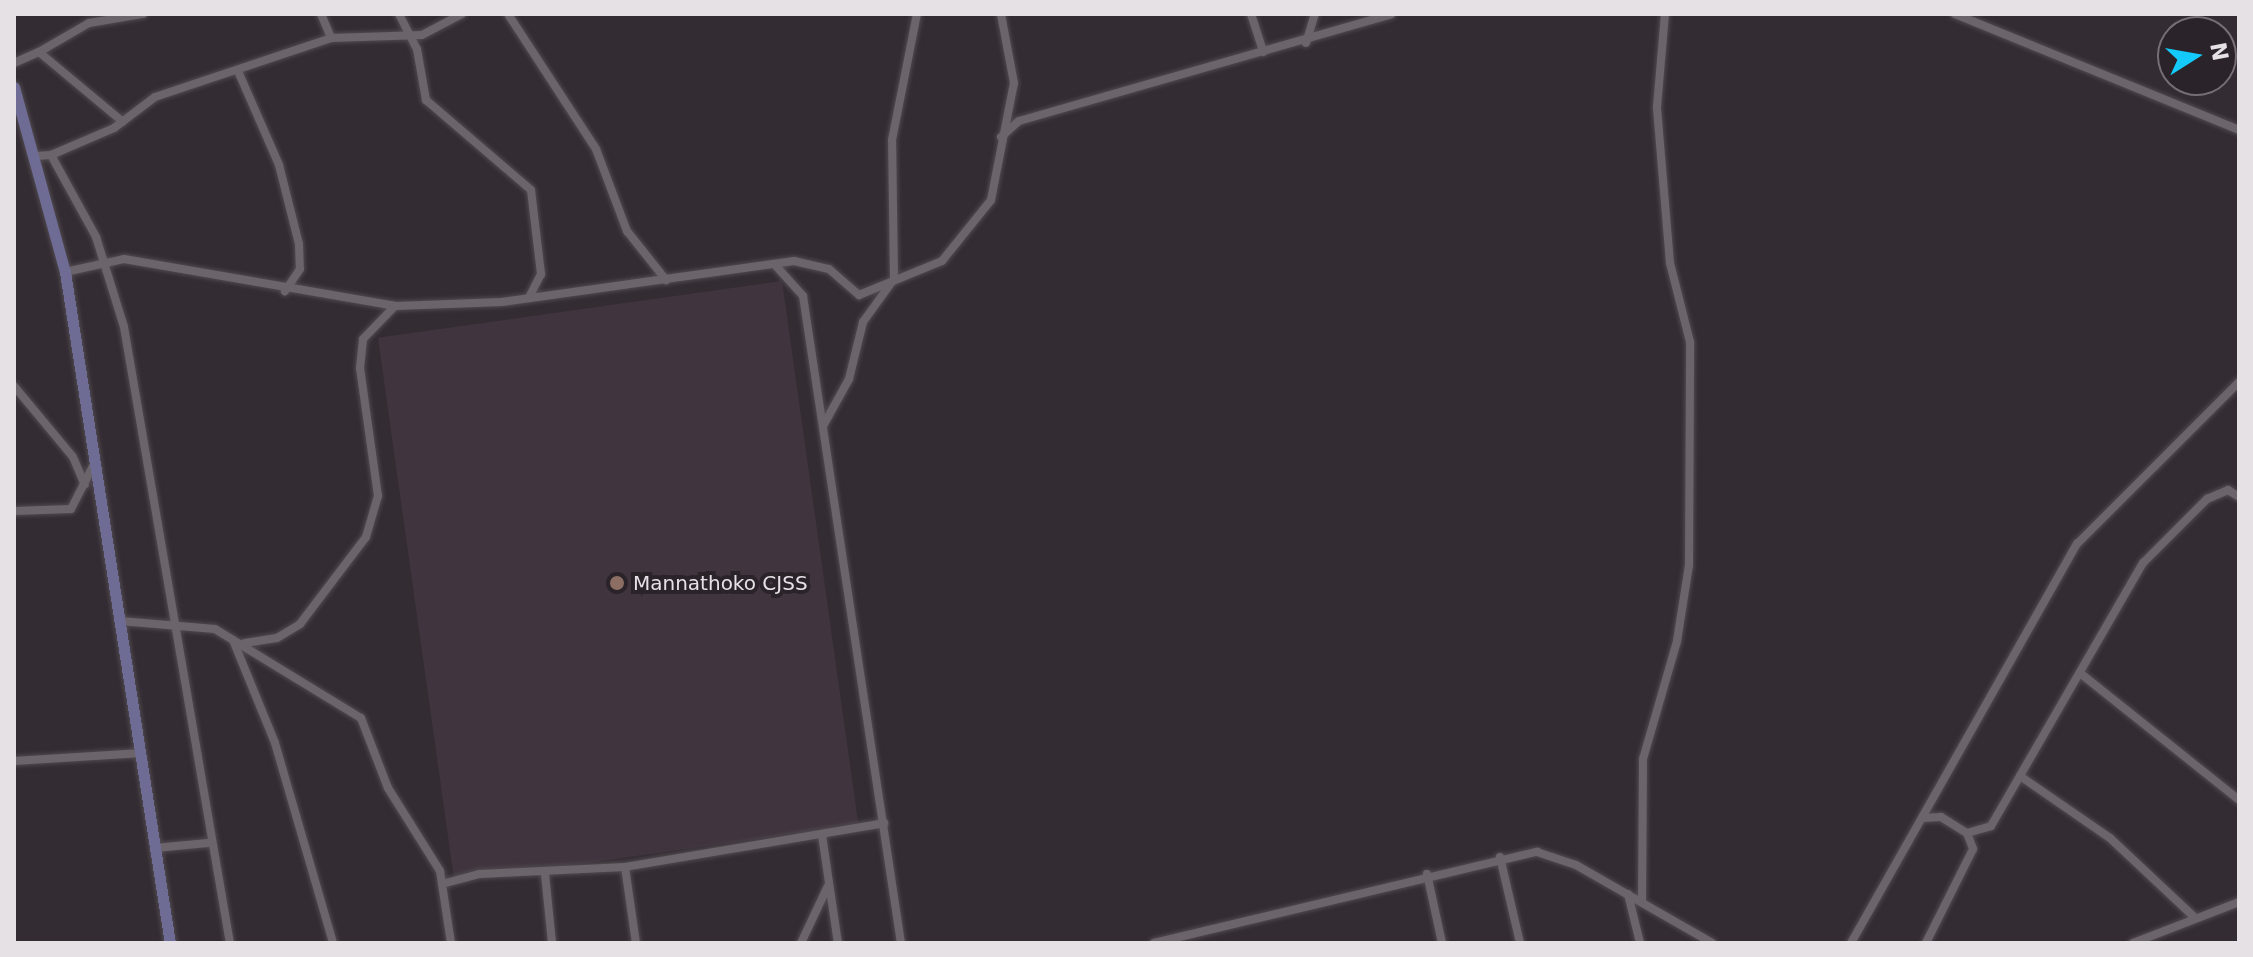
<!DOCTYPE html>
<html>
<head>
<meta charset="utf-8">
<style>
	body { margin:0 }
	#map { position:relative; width:2253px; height:957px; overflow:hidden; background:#342c33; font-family:"DejaVu Sans",sans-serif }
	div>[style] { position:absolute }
	.built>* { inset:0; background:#40353f; transform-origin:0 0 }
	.roads { filter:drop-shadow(0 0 2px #504a50) drop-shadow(0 0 2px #504a50) }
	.street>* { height:8px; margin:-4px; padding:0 4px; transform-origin:4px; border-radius:4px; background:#6c646b }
	.secondary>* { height:11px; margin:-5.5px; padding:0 5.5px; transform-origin:5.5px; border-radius:5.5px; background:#6e6c94 }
	.dots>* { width:22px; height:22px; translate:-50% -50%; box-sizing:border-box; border:4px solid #2a2329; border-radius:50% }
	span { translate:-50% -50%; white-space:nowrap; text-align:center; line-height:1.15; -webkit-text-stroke:8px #2a2329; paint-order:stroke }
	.poi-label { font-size:20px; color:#e6e1e5 }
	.left { translate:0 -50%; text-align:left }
	.frame { position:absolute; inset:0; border:16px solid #e6e1e5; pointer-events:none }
	.north { position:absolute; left:2157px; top:16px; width:80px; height:80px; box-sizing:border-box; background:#2a2329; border:2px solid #756f74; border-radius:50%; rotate:79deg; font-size:22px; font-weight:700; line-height:32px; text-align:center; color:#e6e1e5 }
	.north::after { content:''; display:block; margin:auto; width:28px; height:36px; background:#13cafb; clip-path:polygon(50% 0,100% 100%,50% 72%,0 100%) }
</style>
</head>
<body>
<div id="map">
	<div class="built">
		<div style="left:782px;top:281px;width:549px;height:408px;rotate:82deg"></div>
	</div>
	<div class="roads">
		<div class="street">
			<div style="left:321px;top:14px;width:26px;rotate:67deg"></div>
			<div style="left:399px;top:14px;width:39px;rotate:63deg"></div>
			<div style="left:417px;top:49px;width:52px;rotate:80deg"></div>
			<div style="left:426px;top:100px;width:138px;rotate:40.6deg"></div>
			<div style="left:531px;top:190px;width:85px;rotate:83.2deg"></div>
			<div style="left:541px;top:274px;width:27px;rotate:117deg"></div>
			<div style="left:508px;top:14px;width:161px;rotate:56.9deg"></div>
			<div style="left:596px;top:149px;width:88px;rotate:69.3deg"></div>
			<div style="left:627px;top:231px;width:63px;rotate:51.5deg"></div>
			<div style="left:1251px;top:14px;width:40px;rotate:72deg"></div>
			<div style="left:1955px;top:14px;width:307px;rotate:22.2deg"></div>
			<div style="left:1306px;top:43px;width:30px;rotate:-73deg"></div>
			<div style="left:39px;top:52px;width:58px;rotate:-30.1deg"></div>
			<div style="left:89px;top:23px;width:55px;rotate:-9.5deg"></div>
			<div style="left:14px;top:63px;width:27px;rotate:-24deg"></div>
			<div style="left:39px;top:52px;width:109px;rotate:39.8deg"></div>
			<div style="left:238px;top:71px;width:103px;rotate:66.4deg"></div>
			<div style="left:279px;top:165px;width:81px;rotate:75.8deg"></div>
			<div style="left:299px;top:244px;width:25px;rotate:88deg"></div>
			<div style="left:300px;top:269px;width:27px;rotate:124deg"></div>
			<div style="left:1001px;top:137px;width:24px;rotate:-42deg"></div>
			<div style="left:1019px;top:121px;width:387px;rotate:-16deg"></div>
			<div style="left:51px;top:155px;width:69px;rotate:-23.2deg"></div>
			<div style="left:114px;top:128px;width:51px;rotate:-37.1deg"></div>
			<div style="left:155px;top:97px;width:186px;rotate:-18.5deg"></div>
			<div style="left:331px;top:38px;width:91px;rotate:-1.9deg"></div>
			<div style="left:422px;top:35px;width:45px;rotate:-27.7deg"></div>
			<div style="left:36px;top:156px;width:15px;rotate:-4deg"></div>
			<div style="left:51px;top:155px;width:94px;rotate:61.2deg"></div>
			<div style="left:96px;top:237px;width:94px;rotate:72.7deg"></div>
			<div style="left:124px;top:327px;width:625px;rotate:80.24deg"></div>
			<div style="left:776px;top:266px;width:40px;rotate:48deg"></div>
			<div style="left:803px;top:296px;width:654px;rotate:81.39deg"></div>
			<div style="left:65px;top:272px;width:60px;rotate:-12.4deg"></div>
			<div style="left:124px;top:259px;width:276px;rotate:9.8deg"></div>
			<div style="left:396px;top:306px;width:106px;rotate:-2.2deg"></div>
			<div style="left:502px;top:302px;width:295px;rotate:-8deg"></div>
			<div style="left:794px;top:261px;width:36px;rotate:13deg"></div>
			<div style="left:829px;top:269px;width:40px;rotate:41deg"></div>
			<div style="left:859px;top:295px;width:90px;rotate:-22.3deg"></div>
			<div style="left:942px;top:261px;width:78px;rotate:-51.2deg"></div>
			<div style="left:991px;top:200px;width:119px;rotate:-78.9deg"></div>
			<div style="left:1014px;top:83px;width:70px;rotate:-100.7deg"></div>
			<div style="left:14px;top:386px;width:92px;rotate:50.3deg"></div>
			<div style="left:73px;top:457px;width:30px;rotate:67deg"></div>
			<div style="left:823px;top:426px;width:54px;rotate:-61deg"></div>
			<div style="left:849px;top:379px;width:59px;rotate:-76.2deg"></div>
			<div style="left:863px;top:322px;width:53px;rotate:-54.2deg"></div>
			<div style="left:894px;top:279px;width:139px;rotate:-90.8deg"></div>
			<div style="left:892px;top:140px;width:128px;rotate:-78.8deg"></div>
			<div style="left:14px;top:511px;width:57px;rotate:-2deg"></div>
			<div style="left:71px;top:509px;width:53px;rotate:-62.9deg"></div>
			<div style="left:120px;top:621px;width:95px;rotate:4.8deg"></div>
			<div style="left:215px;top:629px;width:171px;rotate:31.4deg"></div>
			<div style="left:361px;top:718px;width:75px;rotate:68.9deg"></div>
			<div style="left:388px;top:788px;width:98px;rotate:57.9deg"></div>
			<div style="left:440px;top:871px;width:73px;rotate:81.3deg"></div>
			<div style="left:233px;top:640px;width:111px;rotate:67.8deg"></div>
			<div style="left:275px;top:743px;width:208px;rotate:73.8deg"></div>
			<div style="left:245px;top:643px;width:32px;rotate:-9deg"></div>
			<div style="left:277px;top:638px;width:27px;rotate:-31deg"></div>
			<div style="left:300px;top:624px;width:109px;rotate:-52.8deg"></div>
			<div style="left:366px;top:537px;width:43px;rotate:-73.7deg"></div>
			<div style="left:378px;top:496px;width:129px;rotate:-98deg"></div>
			<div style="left:360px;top:368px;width:29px;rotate:-84deg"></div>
			<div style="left:363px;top:339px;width:46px;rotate:-45.9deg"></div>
			<div style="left:2080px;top:673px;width:203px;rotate:38.6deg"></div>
			<div style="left:14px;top:761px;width:128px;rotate:-3.6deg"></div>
			<div style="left:2020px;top:776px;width:109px;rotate:34.6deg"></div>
			<div style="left:2110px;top:838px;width:114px;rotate:43.2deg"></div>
			<div style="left:1923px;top:818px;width:18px;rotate:-3deg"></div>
			<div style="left:1941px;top:817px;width:31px;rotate:32deg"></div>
			<div style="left:1967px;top:833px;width:17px;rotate:69deg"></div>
			<div style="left:1973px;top:849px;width:105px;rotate:116.6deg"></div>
			<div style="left:1967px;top:833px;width:25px;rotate:-16deg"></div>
			<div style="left:1991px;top:826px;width:304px;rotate:-60deg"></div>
			<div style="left:2143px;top:563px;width:91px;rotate:-45deg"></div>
			<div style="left:2207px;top:499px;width:23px;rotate:-23deg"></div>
			<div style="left:2228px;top:490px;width:13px;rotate:32deg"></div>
			<div style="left:822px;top:835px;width:109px;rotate:81.6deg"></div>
			<div style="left:155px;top:848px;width:53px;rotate:-5.4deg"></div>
			<div style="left:1500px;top:857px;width:88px;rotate:76.9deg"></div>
			<div style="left:625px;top:867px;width:77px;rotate:81.8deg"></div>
			<div style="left:545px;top:874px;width:69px;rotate:84.2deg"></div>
			<div style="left:1427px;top:874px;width:71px;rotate:77.7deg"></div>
			<div style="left:442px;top:884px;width:39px;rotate:-15deg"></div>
			<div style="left:480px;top:874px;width:145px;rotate:-2.8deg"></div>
			<div style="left:625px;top:867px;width:263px;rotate:-9.6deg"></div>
			<div style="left:1628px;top:894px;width:50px;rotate:76.2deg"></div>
			<div style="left:1642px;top:902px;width:143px;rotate:-89.6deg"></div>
			<div style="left:1643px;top:759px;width:123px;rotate:-73.9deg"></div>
			<div style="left:1677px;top:641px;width:77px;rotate:-81deg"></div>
			<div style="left:1689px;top:565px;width:223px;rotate:-89.7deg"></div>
			<div style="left:1690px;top:342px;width:81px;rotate:-104.2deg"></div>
			<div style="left:1670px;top:263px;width:157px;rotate:-94.8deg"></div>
			<div style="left:1657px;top:107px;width:93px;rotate:-85.1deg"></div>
			<div style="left:801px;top:943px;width:63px;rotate:-64.7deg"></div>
			<div style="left:1154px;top:943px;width:394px;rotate:-13.4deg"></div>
			<div style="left:1537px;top:852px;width:41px;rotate:18.4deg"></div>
			<div style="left:1576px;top:865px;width:157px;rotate:29.8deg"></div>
			<div style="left:1851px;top:943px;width:459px;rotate:-60.5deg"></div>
			<div style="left:2077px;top:544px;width:229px;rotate:-45deg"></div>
			<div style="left:2133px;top:943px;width:114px;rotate:-21.1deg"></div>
		</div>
		<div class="secondary">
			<div style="left:14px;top:87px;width:192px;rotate:74.6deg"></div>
			<div style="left:65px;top:272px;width:679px;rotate:81.11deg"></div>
		</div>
	</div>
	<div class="dots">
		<div style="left:617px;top:583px;background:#8d6e63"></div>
	</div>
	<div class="poi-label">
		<span class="left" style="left:633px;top:583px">Mannathoko CJSS</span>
	</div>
	<div class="frame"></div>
	<div class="north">N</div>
</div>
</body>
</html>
